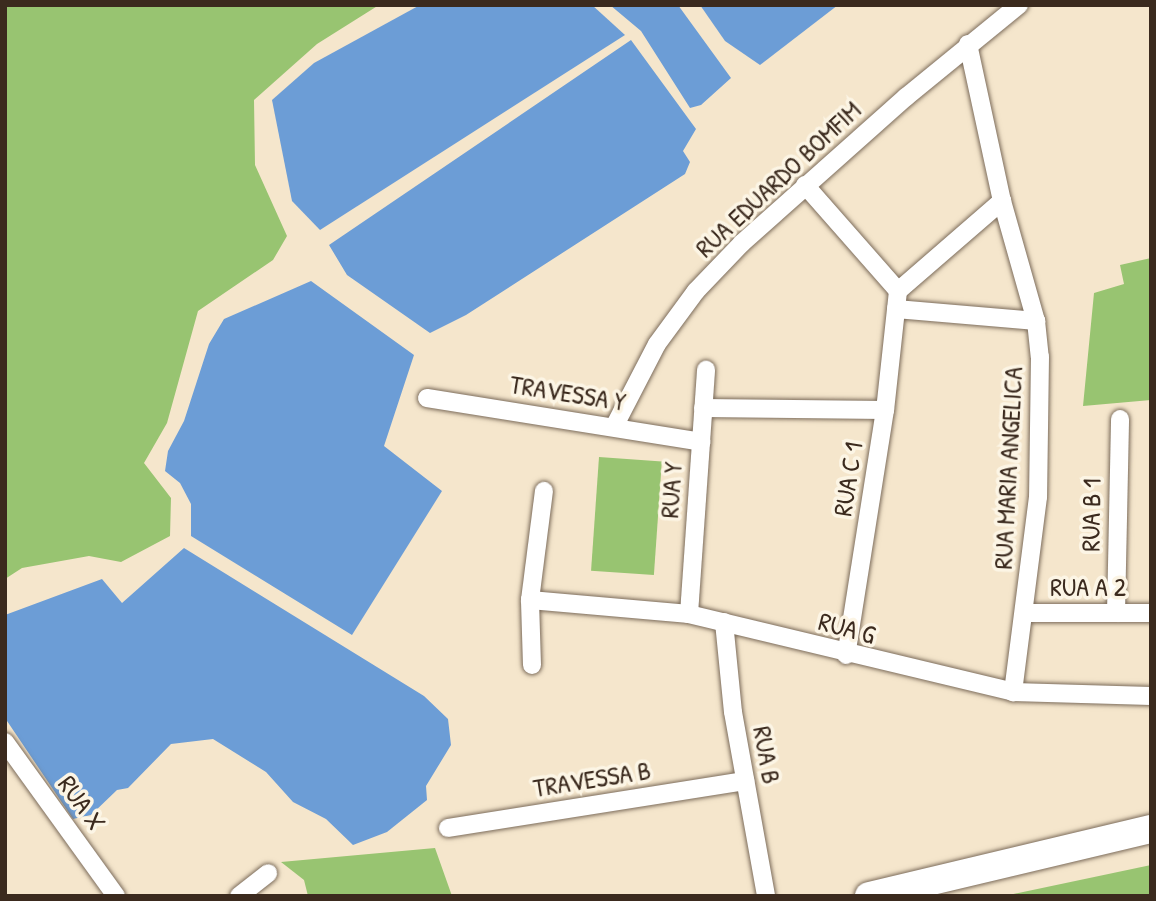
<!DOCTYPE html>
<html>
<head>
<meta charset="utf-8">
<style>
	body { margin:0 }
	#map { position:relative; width:1156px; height:901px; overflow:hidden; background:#f5e6cc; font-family:"Patrick Hand",sans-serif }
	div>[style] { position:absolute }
	.green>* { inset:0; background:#98c471; transform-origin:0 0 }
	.water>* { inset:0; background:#6c9dd6 }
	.roads { filter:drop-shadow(0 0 2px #7c6c5b) drop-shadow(0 0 2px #7c6c5b) }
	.street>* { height:18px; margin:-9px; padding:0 9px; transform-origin:9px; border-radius:9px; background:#fff }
	.primary>* { height:28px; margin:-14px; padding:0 14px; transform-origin:14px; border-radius:14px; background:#fff }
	span { translate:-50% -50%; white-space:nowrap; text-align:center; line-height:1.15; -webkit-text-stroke:7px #fcf5e5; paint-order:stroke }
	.street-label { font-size:26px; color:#3b2a1e }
	.frame { position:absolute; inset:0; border:7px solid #3b2a1e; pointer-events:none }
</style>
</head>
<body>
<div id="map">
	<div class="green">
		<div style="clip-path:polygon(5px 5px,379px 5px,317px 44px,254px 100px,255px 165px,287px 236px,273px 260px,198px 311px,167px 423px,144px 463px,171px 498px,170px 536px,121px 562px,89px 556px,22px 568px,5px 579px)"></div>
		<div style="clip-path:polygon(1151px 258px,1151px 400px,1083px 406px,1094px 293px,1124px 284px,1120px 265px)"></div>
		<div style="left:599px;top:457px;width:63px;height:114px;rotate:4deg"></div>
		<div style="clip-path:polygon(435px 848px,452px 896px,308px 896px,304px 880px,281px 862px)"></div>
		<div style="clip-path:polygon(1151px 865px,1151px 896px,1004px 896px)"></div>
	</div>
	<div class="water">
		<div style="clip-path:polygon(420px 5px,592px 5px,625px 35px,320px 230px,292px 201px,272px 100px,314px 63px)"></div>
		<div style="clip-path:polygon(610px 5px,678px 5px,731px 78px,701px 105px,690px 108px,641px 31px)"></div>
		<div style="clip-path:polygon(700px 5px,838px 5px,760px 65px,725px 41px)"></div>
		<div style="clip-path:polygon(631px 40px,696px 129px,683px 151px,690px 162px,685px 174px,466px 315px,430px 333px,347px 275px,329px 245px)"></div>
		<div style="clip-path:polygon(311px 281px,414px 355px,384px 446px,442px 491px,352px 635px,191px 536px,191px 504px,180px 483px,165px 471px,168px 451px,184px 421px,209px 344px,224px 319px)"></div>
		<div style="clip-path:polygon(184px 548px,424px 696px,448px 719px,451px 745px,426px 786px,427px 800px,387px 832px,353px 845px,326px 819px,293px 802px,266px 772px,213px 739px,171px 744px,128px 788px,117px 790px,91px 815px,73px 819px,5px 718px,5px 615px,102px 579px,122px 603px)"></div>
	</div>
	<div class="roads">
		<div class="street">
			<div style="left:968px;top:44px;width:161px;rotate:77.8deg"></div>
			<div style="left:1002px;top:201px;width:125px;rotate:74.2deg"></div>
			<div style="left:1036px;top:321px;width:36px;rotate:84deg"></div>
			<div style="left:1040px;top:357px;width:140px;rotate:90.8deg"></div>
			<div style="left:1038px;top:497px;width:197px;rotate:97.3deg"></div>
			<div style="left:805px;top:185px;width:141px;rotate:48.7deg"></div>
			<div style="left:898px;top:291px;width:120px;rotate:96.2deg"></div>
			<div style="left:885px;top:410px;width:248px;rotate:99deg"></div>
			<div style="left:898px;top:291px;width:138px;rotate:-40.9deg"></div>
			<div style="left:896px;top:309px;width:141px;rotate:4.9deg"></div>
			<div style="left:427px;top:398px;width:278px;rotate:9.1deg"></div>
			<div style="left:703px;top:408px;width:182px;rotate:0.6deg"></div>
			<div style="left:614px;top:427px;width:93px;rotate:-62.6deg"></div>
			<div style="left:657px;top:344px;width:66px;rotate:-53.7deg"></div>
			<div style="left:696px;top:291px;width:66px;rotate:-46.2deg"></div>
			<div style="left:742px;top:243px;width:220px;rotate:-41.7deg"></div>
			<div style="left:906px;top:97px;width:146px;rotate:-39.2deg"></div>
			<div style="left:530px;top:600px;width:160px;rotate:5deg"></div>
			<div style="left:689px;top:614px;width:333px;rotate:13.5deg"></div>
			<div style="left:1013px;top:692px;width:138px;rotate:1.7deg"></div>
			<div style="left:1025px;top:613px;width:126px"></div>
			<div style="left:1116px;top:613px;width:194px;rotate:-88.8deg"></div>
			<div style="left:689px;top:614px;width:245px;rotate:-86deg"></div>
			<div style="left:724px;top:622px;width:90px;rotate:84.3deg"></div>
			<div style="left:733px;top:712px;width:187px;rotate:79.8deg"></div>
			<div style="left:532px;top:665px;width:65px;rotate:-91.8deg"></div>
			<div style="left:530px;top:600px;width:110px;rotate:-82.7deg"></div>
			<div style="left:5px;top:742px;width:190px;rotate:54.2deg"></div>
			<div style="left:448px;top:828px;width:301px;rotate:-9deg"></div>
			<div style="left:239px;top:896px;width:37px;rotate:-38deg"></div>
		</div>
		<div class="primary">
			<div style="left:869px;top:896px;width:290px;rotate:-13.4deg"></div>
		</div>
	</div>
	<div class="street-label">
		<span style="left:778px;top:179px;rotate:-43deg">RUA EDUARDO BOMFIM</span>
		<span style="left:568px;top:393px;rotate:9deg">TRAVESSA Y</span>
		<span style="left:1008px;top:468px;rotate:-87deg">RUA MARIA ANGELICA</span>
		<span style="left:848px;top:479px;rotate:-81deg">RUA C 1</span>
		<span style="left:671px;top:490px;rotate:-86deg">RUA Y</span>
		<span style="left:1091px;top:515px;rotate:-89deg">RUA B 1</span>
		<span style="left:1088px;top:587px">RUA A 2</span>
		<span style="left:847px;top:628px;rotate:15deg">RUA G</span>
		<span style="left:767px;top:755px;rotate:80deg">RUA B</span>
		<span style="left:592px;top:779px;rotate:-9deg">TRAVESSA B</span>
		<span style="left:82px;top:803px;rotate:54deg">RUA X</span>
	</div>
	<div class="frame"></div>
</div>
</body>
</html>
